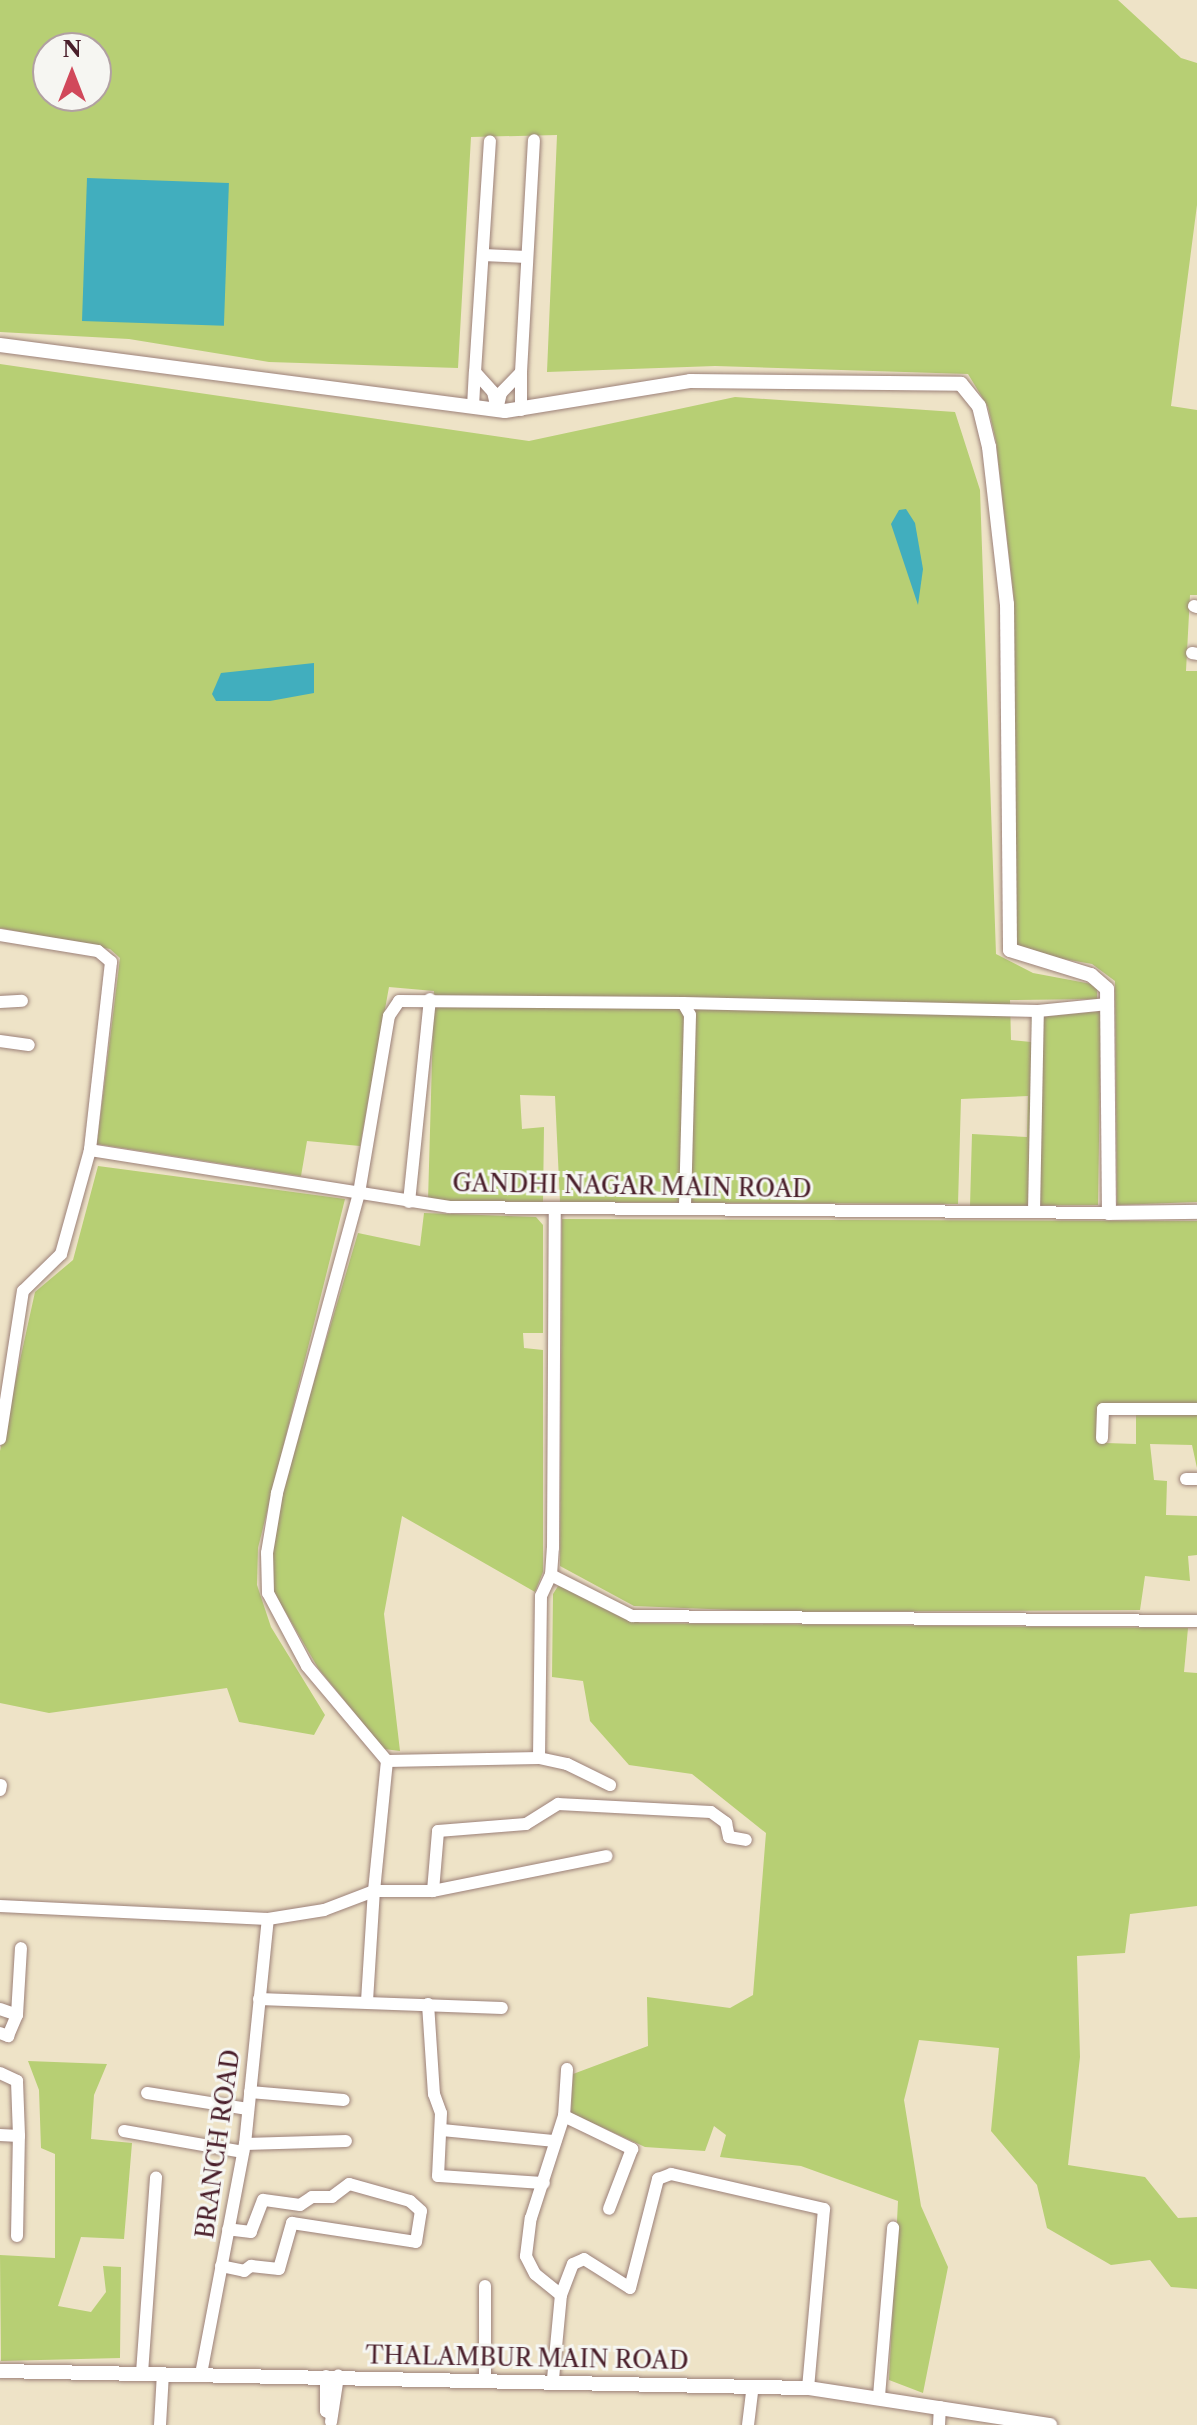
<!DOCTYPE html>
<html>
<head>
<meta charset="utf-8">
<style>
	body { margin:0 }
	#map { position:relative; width:1197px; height:2425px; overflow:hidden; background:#eee3c7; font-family:"Libre Caslon Text",serif }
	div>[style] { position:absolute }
	.green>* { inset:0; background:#b7cf74 }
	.water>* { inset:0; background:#41aebe; transform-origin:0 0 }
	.roads { filter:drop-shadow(0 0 2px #9c8179) drop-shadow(0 0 2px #9c8179) }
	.minor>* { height:12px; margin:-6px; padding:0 6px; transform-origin:6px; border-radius:6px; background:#fff }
	.tertiary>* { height:14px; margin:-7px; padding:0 7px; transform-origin:7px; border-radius:7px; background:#fff }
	span { translate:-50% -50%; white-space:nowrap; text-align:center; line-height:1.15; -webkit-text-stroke:6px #f6f6f2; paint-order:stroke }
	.street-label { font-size:24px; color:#4a1f2b }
	.north { position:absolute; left:32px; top:32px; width:80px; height:80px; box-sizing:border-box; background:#f6f6f2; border:2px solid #b1a0a2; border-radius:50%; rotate:0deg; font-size:22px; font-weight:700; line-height:32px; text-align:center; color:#4a1f2b }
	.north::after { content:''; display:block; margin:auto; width:28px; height:36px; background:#d1495b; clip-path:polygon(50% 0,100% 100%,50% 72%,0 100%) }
</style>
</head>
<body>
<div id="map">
	<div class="green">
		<div style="clip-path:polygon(evenodd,0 0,1118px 0,1181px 58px,1197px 63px,1197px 205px,1171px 406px,1197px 410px,1197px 595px,1190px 595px,1186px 671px,1197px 671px,1197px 1202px,1117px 1205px,1115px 981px,1092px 964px,1024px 952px,1013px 944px,1014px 599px,996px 441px,988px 407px,968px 374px,715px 366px,547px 372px,557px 135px,471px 137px,458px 368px,269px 362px,129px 339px,0 332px,0 0,48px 48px,96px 48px,96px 96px,48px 96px,48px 48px)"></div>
		<div style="clip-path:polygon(0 364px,529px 441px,735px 397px,955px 412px,980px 490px,996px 954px,1033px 973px,1097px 985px,1097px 999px,1010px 1000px,1011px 1040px,1031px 1042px,1031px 1018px,1101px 1011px,1098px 1205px,970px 1206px,972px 1134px,1027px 1137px,1028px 1096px,961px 1099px,958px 1204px,560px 1202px,555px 1096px,520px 1095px,522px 1129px,544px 1127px,543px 1202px,428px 1201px,434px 991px,389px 987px,360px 1146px,307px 1141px,301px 1176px,97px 1144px,120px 958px,110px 949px,0 928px)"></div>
		<div style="clip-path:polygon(98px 1166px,345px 1199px,258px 1548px,257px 1585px,271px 1627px,325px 1715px,314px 1735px,239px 1722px,227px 1688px,49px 1713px,0 1703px,0 1451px,35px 1292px,73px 1260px)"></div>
		<div style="clip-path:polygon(424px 1213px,536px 1217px,543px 1225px,543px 1333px,523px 1333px,524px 1348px,543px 1350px,543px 1572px,535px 1592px,402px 1516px,384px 1614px,400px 1751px,384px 1749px,318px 1668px,271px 1587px,272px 1552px,281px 1492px,358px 1233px,420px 1246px)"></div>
		<div style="clip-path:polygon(562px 1219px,1197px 1221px,1197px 1405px,1108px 1406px,1106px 1443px,1136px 1444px,1136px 1413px,1197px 1413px,1197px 1468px,1192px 1445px,1150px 1444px,1154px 1480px,1167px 1481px,1166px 1515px,1197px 1516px,1197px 1555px,1188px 1556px,1190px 1581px,1145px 1576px,1140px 1610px,785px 1612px,634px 1606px,560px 1566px)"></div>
		<div style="clip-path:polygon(560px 1583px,640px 1623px,1188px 1628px,1184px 1672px,1197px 1673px,1197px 1906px,1130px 1914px,1125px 1953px,1077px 1956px,1080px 2057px,1068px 2165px,1145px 2177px,1178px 2218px,1197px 2217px,1197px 2289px,1171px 2287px,1150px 2260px,1111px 2265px,1047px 2228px,1037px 2185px,991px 2131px,999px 2048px,919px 2040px,904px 2100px,921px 2206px,948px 2267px,923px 2393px,889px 2380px,898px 2201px,801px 2166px,720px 2157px,726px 2135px,714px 2126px,705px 2151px,645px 2147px,571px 2113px,573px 2074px,648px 2046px,647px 1997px,730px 2008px,753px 1995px,766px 1833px,692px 1774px,629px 1765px,590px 1721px,583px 1681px,552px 1677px,553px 1594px)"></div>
		<div style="clip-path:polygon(28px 2061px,107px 2064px,94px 2095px,91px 2139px,132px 2143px,124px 2239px,81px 2237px,58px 2306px,91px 2312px,106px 2292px,103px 2266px,121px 2267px,120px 2358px,1px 2361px,0 2255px,55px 2258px,55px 2154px,41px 2148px,39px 2090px)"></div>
	</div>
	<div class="water">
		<div style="left:87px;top:178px;width:142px;height:143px;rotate:2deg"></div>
		<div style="clip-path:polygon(906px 509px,915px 523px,923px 569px,918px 605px,891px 524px,899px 510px)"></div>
		<div style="clip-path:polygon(314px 663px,314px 693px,270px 701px,216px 701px,212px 694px,221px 673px)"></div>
	</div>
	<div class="roads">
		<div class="minor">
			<div style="left:483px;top:255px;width:44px;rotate:2.6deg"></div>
			<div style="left:475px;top:372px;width:231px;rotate:-86.3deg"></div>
			<div style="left:521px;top:372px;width:232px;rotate:-86.8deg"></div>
			<div style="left:473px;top:407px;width:35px;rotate:-87deg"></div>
			<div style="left:475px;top:372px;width:27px;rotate:48deg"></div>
			<div style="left:493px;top:392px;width:18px;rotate:77deg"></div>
			<div style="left:497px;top:410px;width:17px;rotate:-77deg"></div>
			<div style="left:501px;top:393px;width:29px;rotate:-46deg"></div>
			<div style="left:521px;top:372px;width:38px;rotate:90deg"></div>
			<div style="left:1194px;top:606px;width:3px;rotate:18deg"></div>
			<div style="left:1192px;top:653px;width:5px;rotate:11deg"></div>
			<div style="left:0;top:935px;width:99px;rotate:9.3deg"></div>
			<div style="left:98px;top:951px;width:17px;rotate:40deg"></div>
			<div style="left:111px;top:962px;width:189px;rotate:96.4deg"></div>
			<div style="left:90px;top:1150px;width:363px;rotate:9deg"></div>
			<div style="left:449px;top:1207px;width:660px;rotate:0.52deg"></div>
			<div style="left:0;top:1002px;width:22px;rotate:-3deg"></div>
			<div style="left:683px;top:1003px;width:355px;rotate:1.3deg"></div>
			<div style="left:1038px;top:1011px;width:70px;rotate:-5.7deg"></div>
			<div style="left:0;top:1041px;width:29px;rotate:8deg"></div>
			<div style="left:409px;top:1202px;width:204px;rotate:-84.1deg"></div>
			<div style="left:1034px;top:1212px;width:201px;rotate:-88.9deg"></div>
			<div style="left:1102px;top:1438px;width:29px;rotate:-88deg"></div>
			<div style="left:1103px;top:1409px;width:94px"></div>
			<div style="left:0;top:1439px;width:150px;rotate:-81.2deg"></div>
			<div style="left:23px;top:1291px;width:53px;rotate:-44.2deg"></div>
			<div style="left:61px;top:1254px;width:108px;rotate:-74.4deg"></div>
			<div style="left:1186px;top:1479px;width:11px"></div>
			<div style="left:551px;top:1575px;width:91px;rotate:26.8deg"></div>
			<div style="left:632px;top:1616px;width:565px;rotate:0.51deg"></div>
			<div style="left:539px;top:1758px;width:162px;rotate:-89.3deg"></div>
			<div style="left:541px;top:1596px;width:23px;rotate:-65deg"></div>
			<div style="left:551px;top:1575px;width:27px;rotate:-86deg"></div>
			<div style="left:553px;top:1548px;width:337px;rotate:-89.7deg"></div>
			<div style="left:387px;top:1761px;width:124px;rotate:-130.1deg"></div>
			<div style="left:307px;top:1666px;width:83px;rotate:-118.1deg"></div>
			<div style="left:268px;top:1593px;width:40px;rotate:-91.4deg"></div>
			<div style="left:267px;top:1553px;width:61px;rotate:-80.5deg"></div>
			<div style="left:277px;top:1493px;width:311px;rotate:-74.7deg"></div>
			<div style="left:359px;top:1193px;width:180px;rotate:-80.4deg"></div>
			<div style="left:389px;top:1016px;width:18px;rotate:-56deg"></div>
			<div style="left:399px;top:1001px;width:284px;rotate:0.4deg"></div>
			<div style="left:683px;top:1003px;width:14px;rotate:60deg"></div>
			<div style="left:690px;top:1015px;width:193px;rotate:91.5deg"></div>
			<div style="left:0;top:1790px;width:5px;rotate:-79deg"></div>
			<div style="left:433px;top:1891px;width:60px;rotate:-85.2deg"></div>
			<div style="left:438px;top:1831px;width:88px;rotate:-4.5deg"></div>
			<div style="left:526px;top:1824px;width:38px;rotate:-32deg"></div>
			<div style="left:558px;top:1804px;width:153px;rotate:3deg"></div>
			<div style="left:711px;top:1812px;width:19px;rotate:36deg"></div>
			<div style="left:726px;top:1823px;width:14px;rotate:78deg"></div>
			<div style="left:729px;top:1837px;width:17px;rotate:10deg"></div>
			<div style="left:0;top:1906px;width:268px;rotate:2.8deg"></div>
			<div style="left:268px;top:1919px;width:57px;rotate:-9.1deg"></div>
			<div style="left:324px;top:1910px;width:53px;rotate:-20.8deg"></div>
			<div style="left:374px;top:1891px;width:131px;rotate:-84.3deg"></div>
			<div style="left:387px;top:1761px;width:152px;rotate:-1.1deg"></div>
			<div style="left:539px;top:1758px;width:29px;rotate:12deg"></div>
			<div style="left:567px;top:1764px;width:48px;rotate:26deg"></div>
			<div style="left:259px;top:1999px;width:243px;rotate:2.1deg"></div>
			<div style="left:367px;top:2001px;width:110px;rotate:-86.4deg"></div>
			<div style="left:374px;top:1891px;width:59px"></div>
			<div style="left:433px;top:1891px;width:177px;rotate:-11.4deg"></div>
			<div style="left:428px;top:2004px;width:90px;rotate:86.2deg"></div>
			<div style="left:434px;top:2094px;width:20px;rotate:70deg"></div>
			<div style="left:441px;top:2113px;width:63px;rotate:92.7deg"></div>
			<div style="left:438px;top:2176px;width:106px;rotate:3.8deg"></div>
			<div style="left:0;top:2009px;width:18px;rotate:19deg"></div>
			<div style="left:0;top:2033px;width:9px;rotate:21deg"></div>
			<div style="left:8px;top:2036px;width:23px;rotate:-67deg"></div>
			<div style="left:17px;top:2015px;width:67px;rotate:-86.6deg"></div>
			<div style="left:0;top:2073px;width:19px;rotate:25deg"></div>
			<div style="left:17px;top:2081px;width:55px;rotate:87.9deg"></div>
			<div style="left:19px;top:2136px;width:19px;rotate:-177deg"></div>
			<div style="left:250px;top:2092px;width:94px;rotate:4.9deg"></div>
			<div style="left:147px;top:2093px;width:102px;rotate:9deg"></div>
			<div style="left:564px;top:2116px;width:76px;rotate:25.9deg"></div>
			<div style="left:632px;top:2149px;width:64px;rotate:111deg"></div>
			<div style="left:442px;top:2130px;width:114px;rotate:5.6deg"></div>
			<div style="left:124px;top:2131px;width:121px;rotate:10deg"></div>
			<div style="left:245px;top:2144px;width:101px;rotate:-1.7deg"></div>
			<div style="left:17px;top:2236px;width:100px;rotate:-88.9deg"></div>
			<div style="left:221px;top:2266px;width:24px;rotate:12deg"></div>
			<div style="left:244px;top:2271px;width:9px;rotate:-36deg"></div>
			<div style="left:251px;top:2266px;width:28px;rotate:6deg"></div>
			<div style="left:279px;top:2269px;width:48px;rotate:-74.2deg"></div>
			<div style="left:292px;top:2223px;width:125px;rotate:8.7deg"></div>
			<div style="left:416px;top:2242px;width:31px;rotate:-81deg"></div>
			<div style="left:421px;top:2211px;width:15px;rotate:-138deg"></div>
			<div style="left:410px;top:2201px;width:63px;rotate:-164.4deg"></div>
			<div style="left:349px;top:2184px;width:21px;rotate:143deg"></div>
			<div style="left:332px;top:2197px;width:20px;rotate:180deg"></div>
			<div style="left:312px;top:2197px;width:14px;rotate:146deg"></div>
			<div style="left:300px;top:2205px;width:37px;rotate:-172deg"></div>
			<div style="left:263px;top:2200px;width:34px;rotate:111deg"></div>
			<div style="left:251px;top:2232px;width:23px;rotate:-173deg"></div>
			<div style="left:561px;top:2295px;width:33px;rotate:-141deg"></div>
			<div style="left:535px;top:2274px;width:20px;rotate:-117deg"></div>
			<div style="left:526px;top:2256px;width:38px;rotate:-83deg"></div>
			<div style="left:531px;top:2218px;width:107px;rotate:-72.1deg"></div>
			<div style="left:564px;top:2116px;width:47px;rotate:-86.3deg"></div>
			<div style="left:142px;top:2373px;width:196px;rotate:-85.9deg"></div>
			<div style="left:201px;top:2374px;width:234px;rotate:-79.2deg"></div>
			<div style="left:245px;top:2144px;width:226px;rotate:-84.2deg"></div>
			<div style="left:326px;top:2376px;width:35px;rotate:90deg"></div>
			<div style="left:326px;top:2411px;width:6px;rotate:31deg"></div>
			<div style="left:485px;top:2378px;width:92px;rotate:-90deg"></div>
			<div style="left:553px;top:2379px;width:84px;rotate:-84.6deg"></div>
			<div style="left:561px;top:2295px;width:33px;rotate:-69deg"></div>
			<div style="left:573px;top:2264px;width:12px;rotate:-24deg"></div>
			<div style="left:584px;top:2259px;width:54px;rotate:32.2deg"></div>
			<div style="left:630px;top:2288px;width:113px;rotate:-75.6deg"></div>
			<div style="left:658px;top:2179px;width:14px;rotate:-21deg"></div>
			<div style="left:671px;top:2174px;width:157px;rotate:12.9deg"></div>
			<div style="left:824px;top:2209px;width:180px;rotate:95.1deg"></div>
			<div style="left:879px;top:2396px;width:169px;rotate:-85.2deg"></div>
			<div style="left:331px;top:2422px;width:47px;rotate:-81.3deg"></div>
			<div style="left:160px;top:2425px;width:52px;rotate:-86.7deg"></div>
			<div style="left:748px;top:2425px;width:39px;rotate:-83deg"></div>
			<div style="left:939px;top:2425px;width:18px;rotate:-87deg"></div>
		</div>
		<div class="tertiary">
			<div style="left:0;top:345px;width:509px;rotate:7.45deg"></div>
			<div style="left:505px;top:411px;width:187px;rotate:-9.2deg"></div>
			<div style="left:690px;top:381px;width:271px;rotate:0.6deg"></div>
			<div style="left:961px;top:384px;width:28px;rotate:51deg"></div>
			<div style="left:979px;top:406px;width:42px;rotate:76.3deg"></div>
			<div style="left:989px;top:447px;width:158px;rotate:83.5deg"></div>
			<div style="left:1007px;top:604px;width:346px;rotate:89.5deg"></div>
			<div style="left:1010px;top:950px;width:85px;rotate:17.2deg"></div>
			<div style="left:1091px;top:975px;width:21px;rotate:41deg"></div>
			<div style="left:1107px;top:989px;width:224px;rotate:89.5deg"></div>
			<div style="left:1109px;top:1213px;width:88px;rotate:-0.7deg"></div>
			<div style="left:0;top:2371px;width:808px;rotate:1.21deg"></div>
			<div style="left:808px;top:2388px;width:245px;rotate:8.7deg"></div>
		</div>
	</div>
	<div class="street-label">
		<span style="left:632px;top:1186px;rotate:1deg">GANDHI NAGAR MAIN ROAD</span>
		<span style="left:218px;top:2144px;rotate:-82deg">BRANCH ROAD</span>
		<span style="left:527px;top:2358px;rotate:1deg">THALAMBUR MAIN ROAD</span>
	</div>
	<div class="north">N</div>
</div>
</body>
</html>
